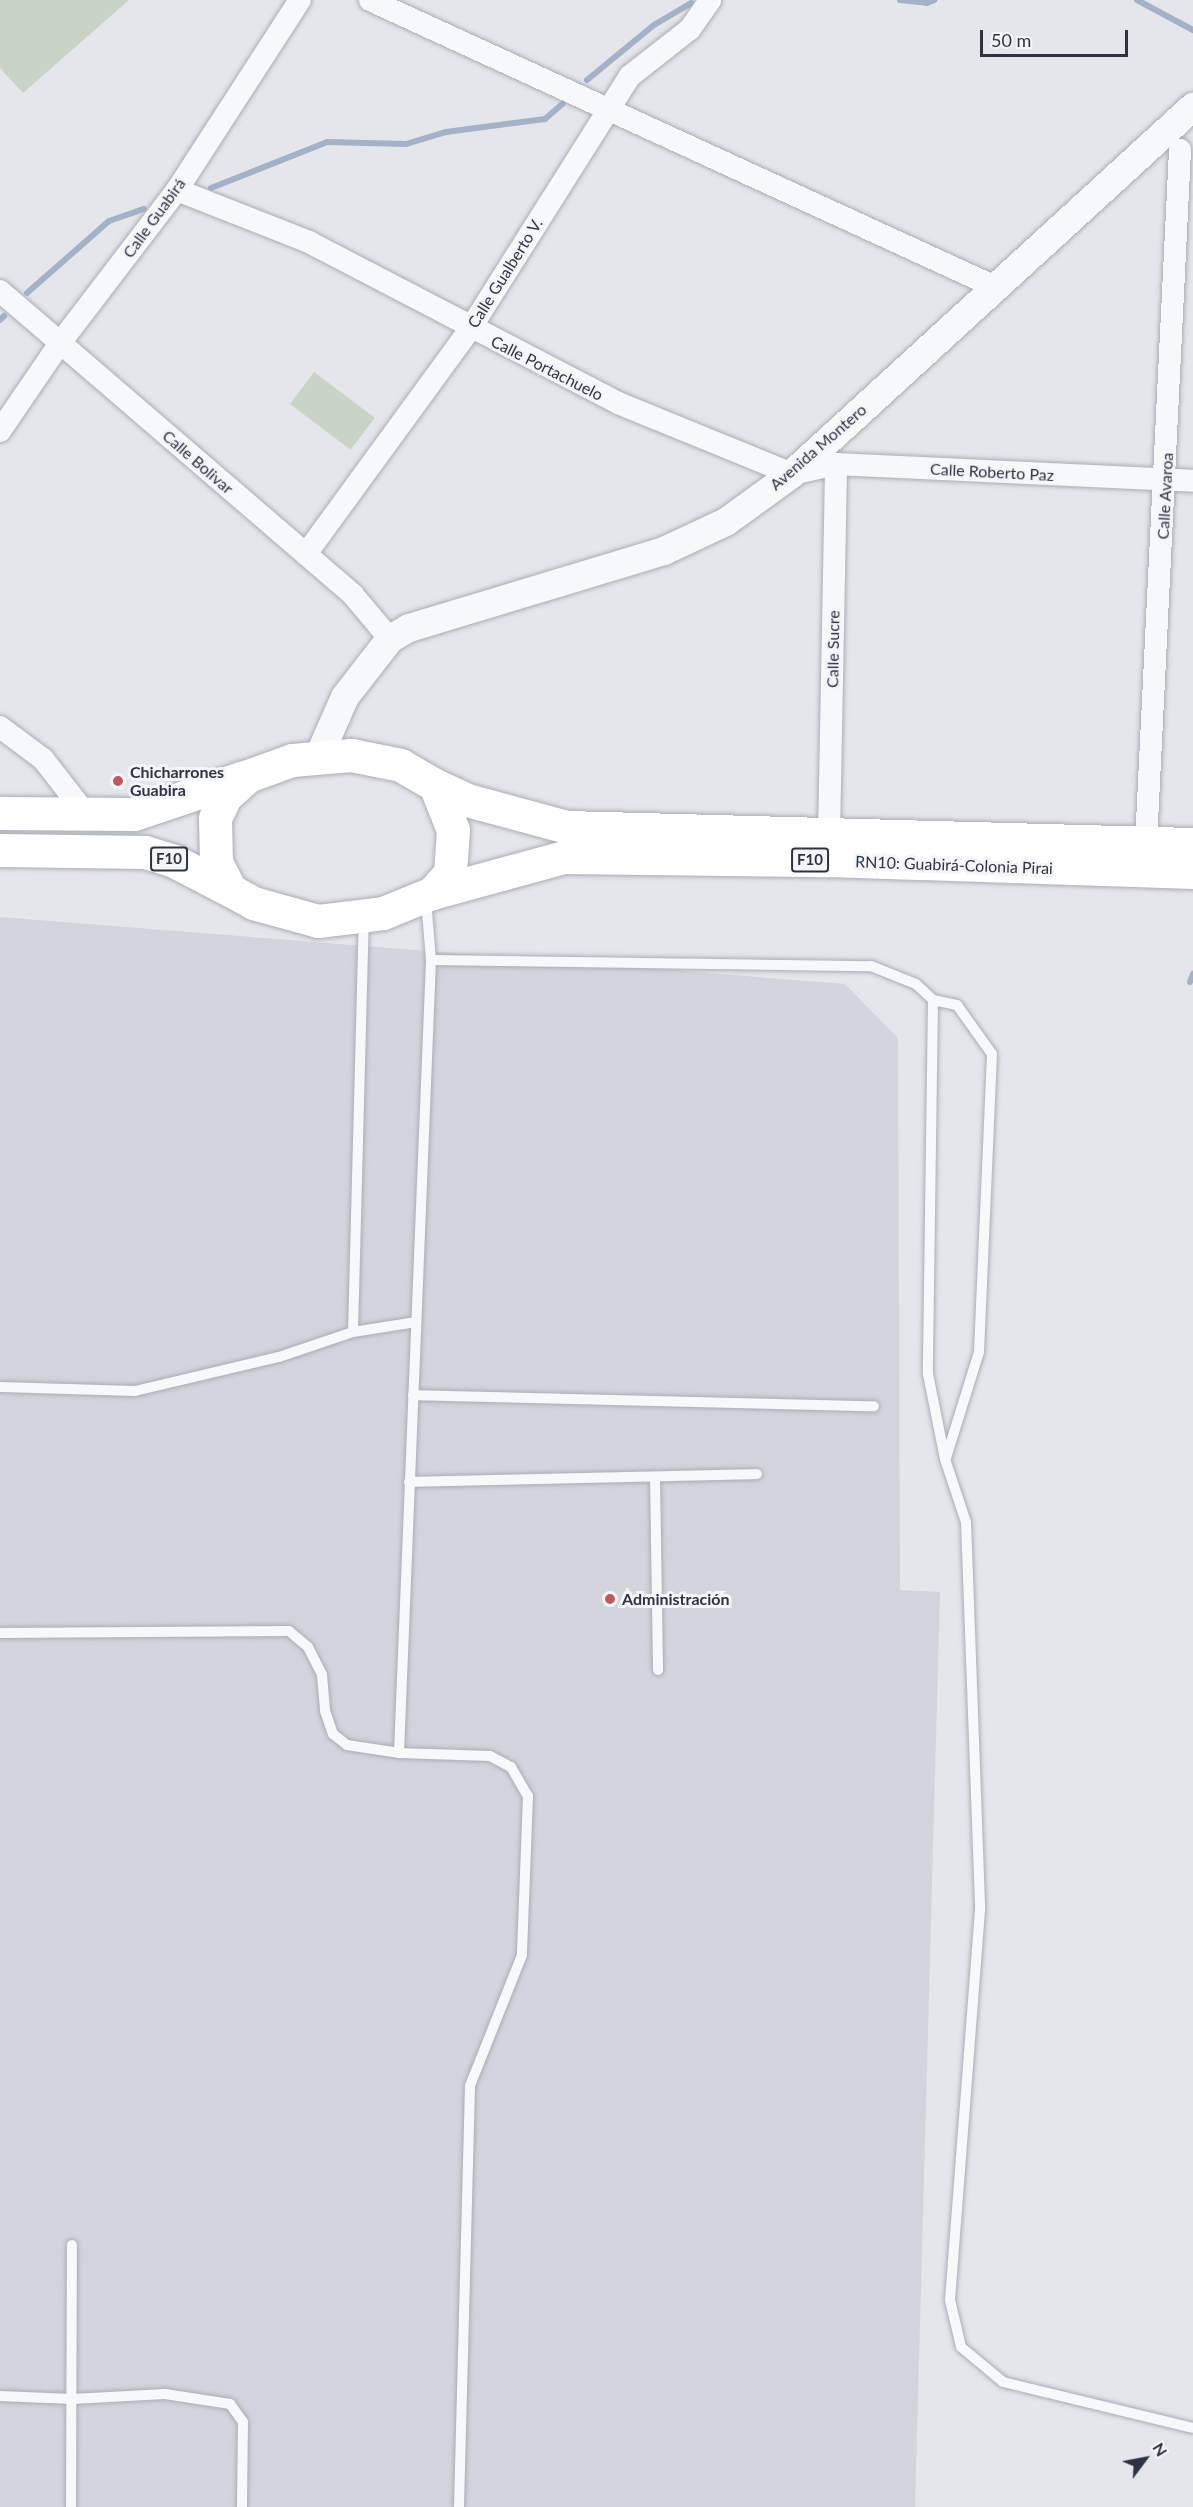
<!DOCTYPE html>
<html>
<head>
<meta charset="utf-8">
<style>
	body { margin:0 }
	#map { position:relative; width:1193px; height:2507px; overflow:hidden; background:#e5e6eb; font-family:Lato,sans-serif }
	div>[style] { position:absolute }
	.built>* { inset:0; background:#d3d5dc }
	.green>* { inset:0; background:#c9d4c7; transform-origin:0 0 }
	.stream>* { height:6px; margin:-3px; padding:0 3px; transform-origin:3px; border-radius:3px; background:#a4b1c7 }
	.roads { filter:drop-shadow(0 0 2px #aaadb5) drop-shadow(0 0 2px #aaadb5) }
	.service>* { height:10px; margin:-5px; padding:0 5px; transform-origin:5px; border-radius:5px; background:#f7f8f9 }
	.minor>* { height:22px; margin:-11px; padding:0 11px; transform-origin:11px; border-radius:11px; background:#f7f8f9 }
	.tertiary>* { height:28px; margin:-14px; padding:0 14px; transform-origin:14px; border-radius:14px; background:#f7f8f9 }
	.trunk>* { height:33px; margin:-16.5px; padding:0 16.5px; transform-origin:16.5px; border-radius:16.5px; background:#fff }
	.dots>* { width:16px; height:16px; translate:-50% -50%; box-sizing:border-box; border:3px solid #f4f5f8; border-radius:50% }
	span { translate:-50% -50%; white-space:nowrap; text-align:center; line-height:1.15; -webkit-text-stroke:6px #f4f5f8; paint-order:stroke }
	.shield-label span { padding:2px 4px; background:#f4f5f8; border:2px solid; border-radius:4px; -webkit-text-stroke-width:0 }
	.shield-label { font-size:15px; color:#2e3342; font-weight:700 }
	.street-label { font-size:16px; color:#2e3342 }
	.poi-label { font-size:16px; color:#2e3342; font-weight:700 }
	.left { translate:0 -50%; text-align:left }
	.north { position:absolute; left:1115px; top:2429px; width:60px; height:60px; -webkit-text-stroke:4px #f4f5f8; paint-order:stroke; rotate:58deg; font-size:16px; font-weight:700; line-height:24px; text-align:center; color:#2e3342 }
	.north::after { content:''; display:block; margin:auto; width:21px; height:27px; background:#2e3342; clip-path:polygon(50% 0,100% 100%,50% 72%,0 100%) }
	.scale { position:absolute; left:980px; top:30px; width:148px; height:27px; box-sizing:border-box; border:3px solid #2e3342; border-top:0; padding-left:8px; font-size:18px; line-height:21px; white-space:nowrap; color:#2e3342; -webkit-text-stroke:4px #f4f5f8; paint-order:stroke }
</style>
</head>
<body>
<div id="map">
	<div class="built">
		<div style="clip-path:polygon(0 917px,845px 984px,898px 1038px,900px 1590px,940px 1592px,915px 2507px,0 2507px)"></div>
	</div>
	<div class="green">
		<div style="clip-path:polygon(0 0,129px 0,23px 93px,0 68px)"></div>
		<div style="left:314px;top:372px;width:76px;height:40px;rotate:37deg"></div>
	</div>
	<div class="stream">
		<div style="left:900px;top:0;width:27px;rotate:6deg"></div>
		<div style="left:927px;top:3px;width:8px;rotate:-23deg"></div>
		<div style="left:1137px;top:0;width:64px;rotate:28.2deg"></div>
		<div style="left:587px;top:80px;width:87px;rotate:-39.4deg"></div>
		<div style="left:654px;top:25px;width:43px;rotate:-30.7deg"></div>
		<div style="left:211px;top:188px;width:125px;rotate:-21.6deg"></div>
		<div style="left:327px;top:142px;width:79px;rotate:1.5deg"></div>
		<div style="left:406px;top:144px;width:42px;rotate:-16.7deg"></div>
		<div style="left:446px;top:132px;width:100px;rotate:-7.5deg"></div>
		<div style="left:545px;top:119px;width:23px;rotate:-41deg"></div>
		<div style="left:27px;top:293px;width:109px;rotate:-41.3deg"></div>
		<div style="left:109px;top:221px;width:37px;rotate:-19deg"></div>
		<div style="left:0;top:320px;width:6px;rotate:-45deg"></div>
		<div style="left:1190px;top:982px;width:9px;rotate:-69deg"></div>
	</div>
	<div class="roads">
		<div class="service">
			<div style="left:431px;top:960px;width:440px;rotate:0.8deg"></div>
			<div style="left:871px;top:966px;width:48px;rotate:21.8deg"></div>
			<div style="left:916px;top:984px;width:23px;rotate:43deg"></div>
			<div style="left:933px;top:1000px;width:374px;rotate:90.8deg"></div>
			<div style="left:928px;top:1374px;width:87px;rotate:78.7deg"></div>
			<div style="left:945px;top:1459px;width:66px;rotate:71.6deg"></div>
			<div style="left:966px;top:1522px;width:388px;rotate:87.9deg"></div>
			<div style="left:980px;top:1910px;width:391px;rotate:94.4deg"></div>
			<div style="left:950px;top:2300px;width:48px;rotate:76.8deg"></div>
			<div style="left:961px;top:2347px;width:55px;rotate:39.8deg"></div>
			<div style="left:1003px;top:2382px;width:195px;rotate:13.6deg"></div>
			<div style="left:933px;top:1000px;width:25px;rotate:12deg"></div>
			<div style="left:957px;top:1005px;width:60px;rotate:54.5deg"></div>
			<div style="left:992px;top:1054px;width:298px;rotate:92.5deg"></div>
			<div style="left:979px;top:1352px;width:111px;rotate:107.3deg"></div>
			<div style="left:353px;top:1332px;width:414px;rotate:-88.5deg"></div>
			<div style="left:0;top:1387px;width:135px;rotate:1.7deg"></div>
			<div style="left:135px;top:1391px;width:148px;rotate:-13.3deg"></div>
			<div style="left:279px;top:1357px;width:78px;rotate:-18.7deg"></div>
			<div style="left:353px;top:1332px;width:64px;rotate:-9deg"></div>
			<div style="left:413px;top:1395px;width:461px;rotate:1.4deg"></div>
			<div style="left:655px;top:1477px;width:193px;rotate:89.1deg"></div>
			<div style="left:409px;top:1482px;width:348px;rotate:-1.3deg"></div>
			<div style="left:0;top:1633px;width:289px;rotate:-0.4deg"></div>
			<div style="left:289px;top:1631px;width:25px;rotate:40deg"></div>
			<div style="left:308px;top:1647px;width:31px;rotate:63deg"></div>
			<div style="left:322px;top:1675px;width:36px;rotate:85deg"></div>
			<div style="left:325px;top:1711px;width:24px;rotate:71deg"></div>
			<div style="left:333px;top:1734px;width:18px;rotate:38deg"></div>
			<div style="left:347px;top:1745px;width:53px;rotate:8.7deg"></div>
			<div style="left:399px;top:1753px;width:91px;rotate:1.9deg"></div>
			<div style="left:490px;top:1756px;width:24px;rotate:28deg"></div>
			<div style="left:511px;top:1767px;width:34px;rotate:60deg"></div>
			<div style="left:528px;top:1796px;width:159px;rotate:92.2deg"></div>
			<div style="left:522px;top:1955px;width:141px;rotate:111.7deg"></div>
			<div style="left:470px;top:2086px;width:421px;rotate:91.5deg"></div>
			<div style="left:399px;top:1753px;width:794px;rotate:-87.69deg"></div>
			<div style="left:431px;top:960px;width:61px;rotate:-94.7deg"></div>
			<div style="left:0;top:2396px;width:72px;rotate:2.4deg"></div>
			<div style="left:72px;top:2399px;width:93px;rotate:-3.1deg"></div>
			<div style="left:165px;top:2394px;width:66px;rotate:8.7deg"></div>
			<div style="left:230px;top:2404px;width:22px;rotate:54deg"></div>
			<div style="left:243px;top:2422px;width:85px;rotate:90.7deg"></div>
			<div style="left:71px;top:2507px;width:262px;rotate:-89.8deg"></div>
		</div>
		<div class="minor">
			<div style="left:370px;top:0;width:686px;rotate:24.66deg"></div>
			<div style="left:177px;top:190px;width:142px;rotate:21.5deg"></div>
			<div style="left:309px;top:242px;width:348px;rotate:27.5deg"></div>
			<div style="left:618px;top:403px;width:188px;rotate:22.2deg"></div>
			<div style="left:792px;top:474px;width:45px;rotate:-12.8deg"></div>
			<div style="left:836px;top:464px;width:357px;rotate:2.7deg"></div>
			<div style="left:0;top:291px;width:466px;rotate:40.7deg"></div>
			<div style="left:353px;top:595px;width:57px;rotate:49.9deg"></div>
			<div style="left:0;top:431px;width:107px;rotate:-55.7deg"></div>
			<div style="left:60px;top:343px;width:193px;rotate:-52.6deg"></div>
			<div style="left:177px;top:190px;width:226px;rotate:-57.1deg"></div>
			<div style="left:306px;top:554px;width:278px;rotate:-53.9deg"></div>
			<div style="left:470px;top:329px;width:299px;rotate:-57.7deg"></div>
			<div style="left:630px;top:76px;width:76px;rotate:-38.1deg"></div>
			<div style="left:690px;top:29px;width:35px;rotate:-55deg"></div>
			<div style="left:0;top:727px;width:54px;rotate:36.7deg"></div>
			<div style="left:43px;top:759px;width:70px;rotate:52deg"></div>
			<div style="left:829px;top:835px;width:371px;rotate:-88.9deg"></div>
			<div style="left:1146px;top:843px;width:694px;rotate:-87.19deg"></div>
		</div>
		<div class="tertiary">
			<div style="left:319px;top:756px;width:64px;rotate:-66.2deg"></div>
			<div style="left:345px;top:697px;width:73px;rotate:-52.2deg"></div>
			<div style="left:390px;top:639px;width:22px;rotate:-30deg"></div>
			<div style="left:409px;top:628px;width:266px;rotate:-16.8deg"></div>
			<div style="left:664px;top:551px;width:68px;rotate:-25.1deg"></div>
			<div style="left:726px;top:522px;width:82px;rotate:-36deg"></div>
			<div style="left:792px;top:474px;width:544px;rotate:-42.47deg"></div>
		</div>
		<div class="trunk">
			<div style="left:435px;top:785px;width:35px;rotate:25deg"></div>
			<div style="left:467px;top:800px;width:104px;rotate:15.1deg"></div>
			<div style="left:567px;top:827px;width:626px;rotate:1.56deg"></div>
			<div style="left:0;top:813px;width:134px;rotate:0.4deg"></div>
			<div style="left:134px;top:814px;width:116px;rotate:-18.6deg"></div>
			<div style="left:0;top:850px;width:145px;rotate:0.8deg"></div>
			<div style="left:145px;top:852px;width:30px;rotate:17deg"></div>
			<div style="left:174px;top:861px;width:63px;rotate:27.4deg"></div>
			<div style="left:432px;top:893px;width:27px;rotate:-48deg"></div>
			<div style="left:450px;top:873px;width:43px;rotate:-86deg"></div>
			<div style="left:453px;top:830px;width:48px;rotate:-111.8deg"></div>
			<div style="left:435px;top:785px;width:39px;rotate:-150deg"></div>
			<div style="left:401px;top:765px;width:51px;rotate:-168.7deg"></div>
			<div style="left:351px;top:755px;width:59px;rotate:175.2deg"></div>
			<div style="left:292px;top:760px;width:47px;rotate:160deg"></div>
			<div style="left:248px;top:776px;width:31px;rotate:138deg"></div>
			<div style="left:225px;top:797px;width:23px;rotate:115deg"></div>
			<div style="left:215px;top:818px;width:44px;rotate:88.7deg"></div>
			<div style="left:216px;top:862px;width:31px;rotate:63deg"></div>
			<div style="left:230px;top:890px;width:26px;rotate:29deg"></div>
			<div style="left:253px;top:903px;width:67px;rotate:15.5deg"></div>
			<div style="left:318px;top:921px;width:65px;rotate:-7deg"></div>
			<div style="left:383px;top:913px;width:53px;rotate:-22.2deg"></div>
			<div style="left:432px;top:893px;width:137px;rotate:-15.3deg"></div>
			<div style="left:564px;top:857px;width:264px;rotate:0.7deg"></div>
			<div style="left:828px;top:860px;width:365px;rotate:1.9deg"></div>
		</div>
	</div>
	<div class="dots">
		<div style="left:118px;top:781px;background:#c1585e"></div>
		<div style="left:610px;top:1599px;background:#c1585e"></div>
	</div>
	<div class="shield-label">
		<span style="left:169px;top:859px">F10</span>
		<span style="left:810px;top:860px">F10</span>
	</div>
	<div class="street-label">
		<span style="left:154px;top:218px;rotate:-54deg">Calle Guabirá</span>
		<span style="left:505px;top:273px;rotate:-58deg">Calle Gualberto V.</span>
		<span style="left:547px;top:368px;rotate:27deg">Calle Portachuelo</span>
		<span style="left:818px;top:447px;rotate:-41deg">Avenida Montero</span>
		<span style="left:198px;top:462px;rotate:41deg">Calle Bolivar</span>
		<span style="left:992px;top:472px;rotate:3deg">Calle Roberto Paz</span>
		<span style="left:1165px;top:496px;rotate:-87deg">Calle Avaroa</span>
		<span style="left:833px;top:649px;rotate:-89deg">Calle Sucre</span>
		<span style="left:954px;top:865px;rotate:2deg">RN10: Guabirá-Colonia Pirai</span>
	</div>
	<div class="poi-label">
		<span class="left" style="left:130px;top:781px">Chicharrones<br>Guabira</span>
		<span class="left" style="left:622px;top:1599px">Administración</span>
	</div>
	<div class="north">N</div>
	<div class="scale">50 m</div>
</div>
</body>
</html>
